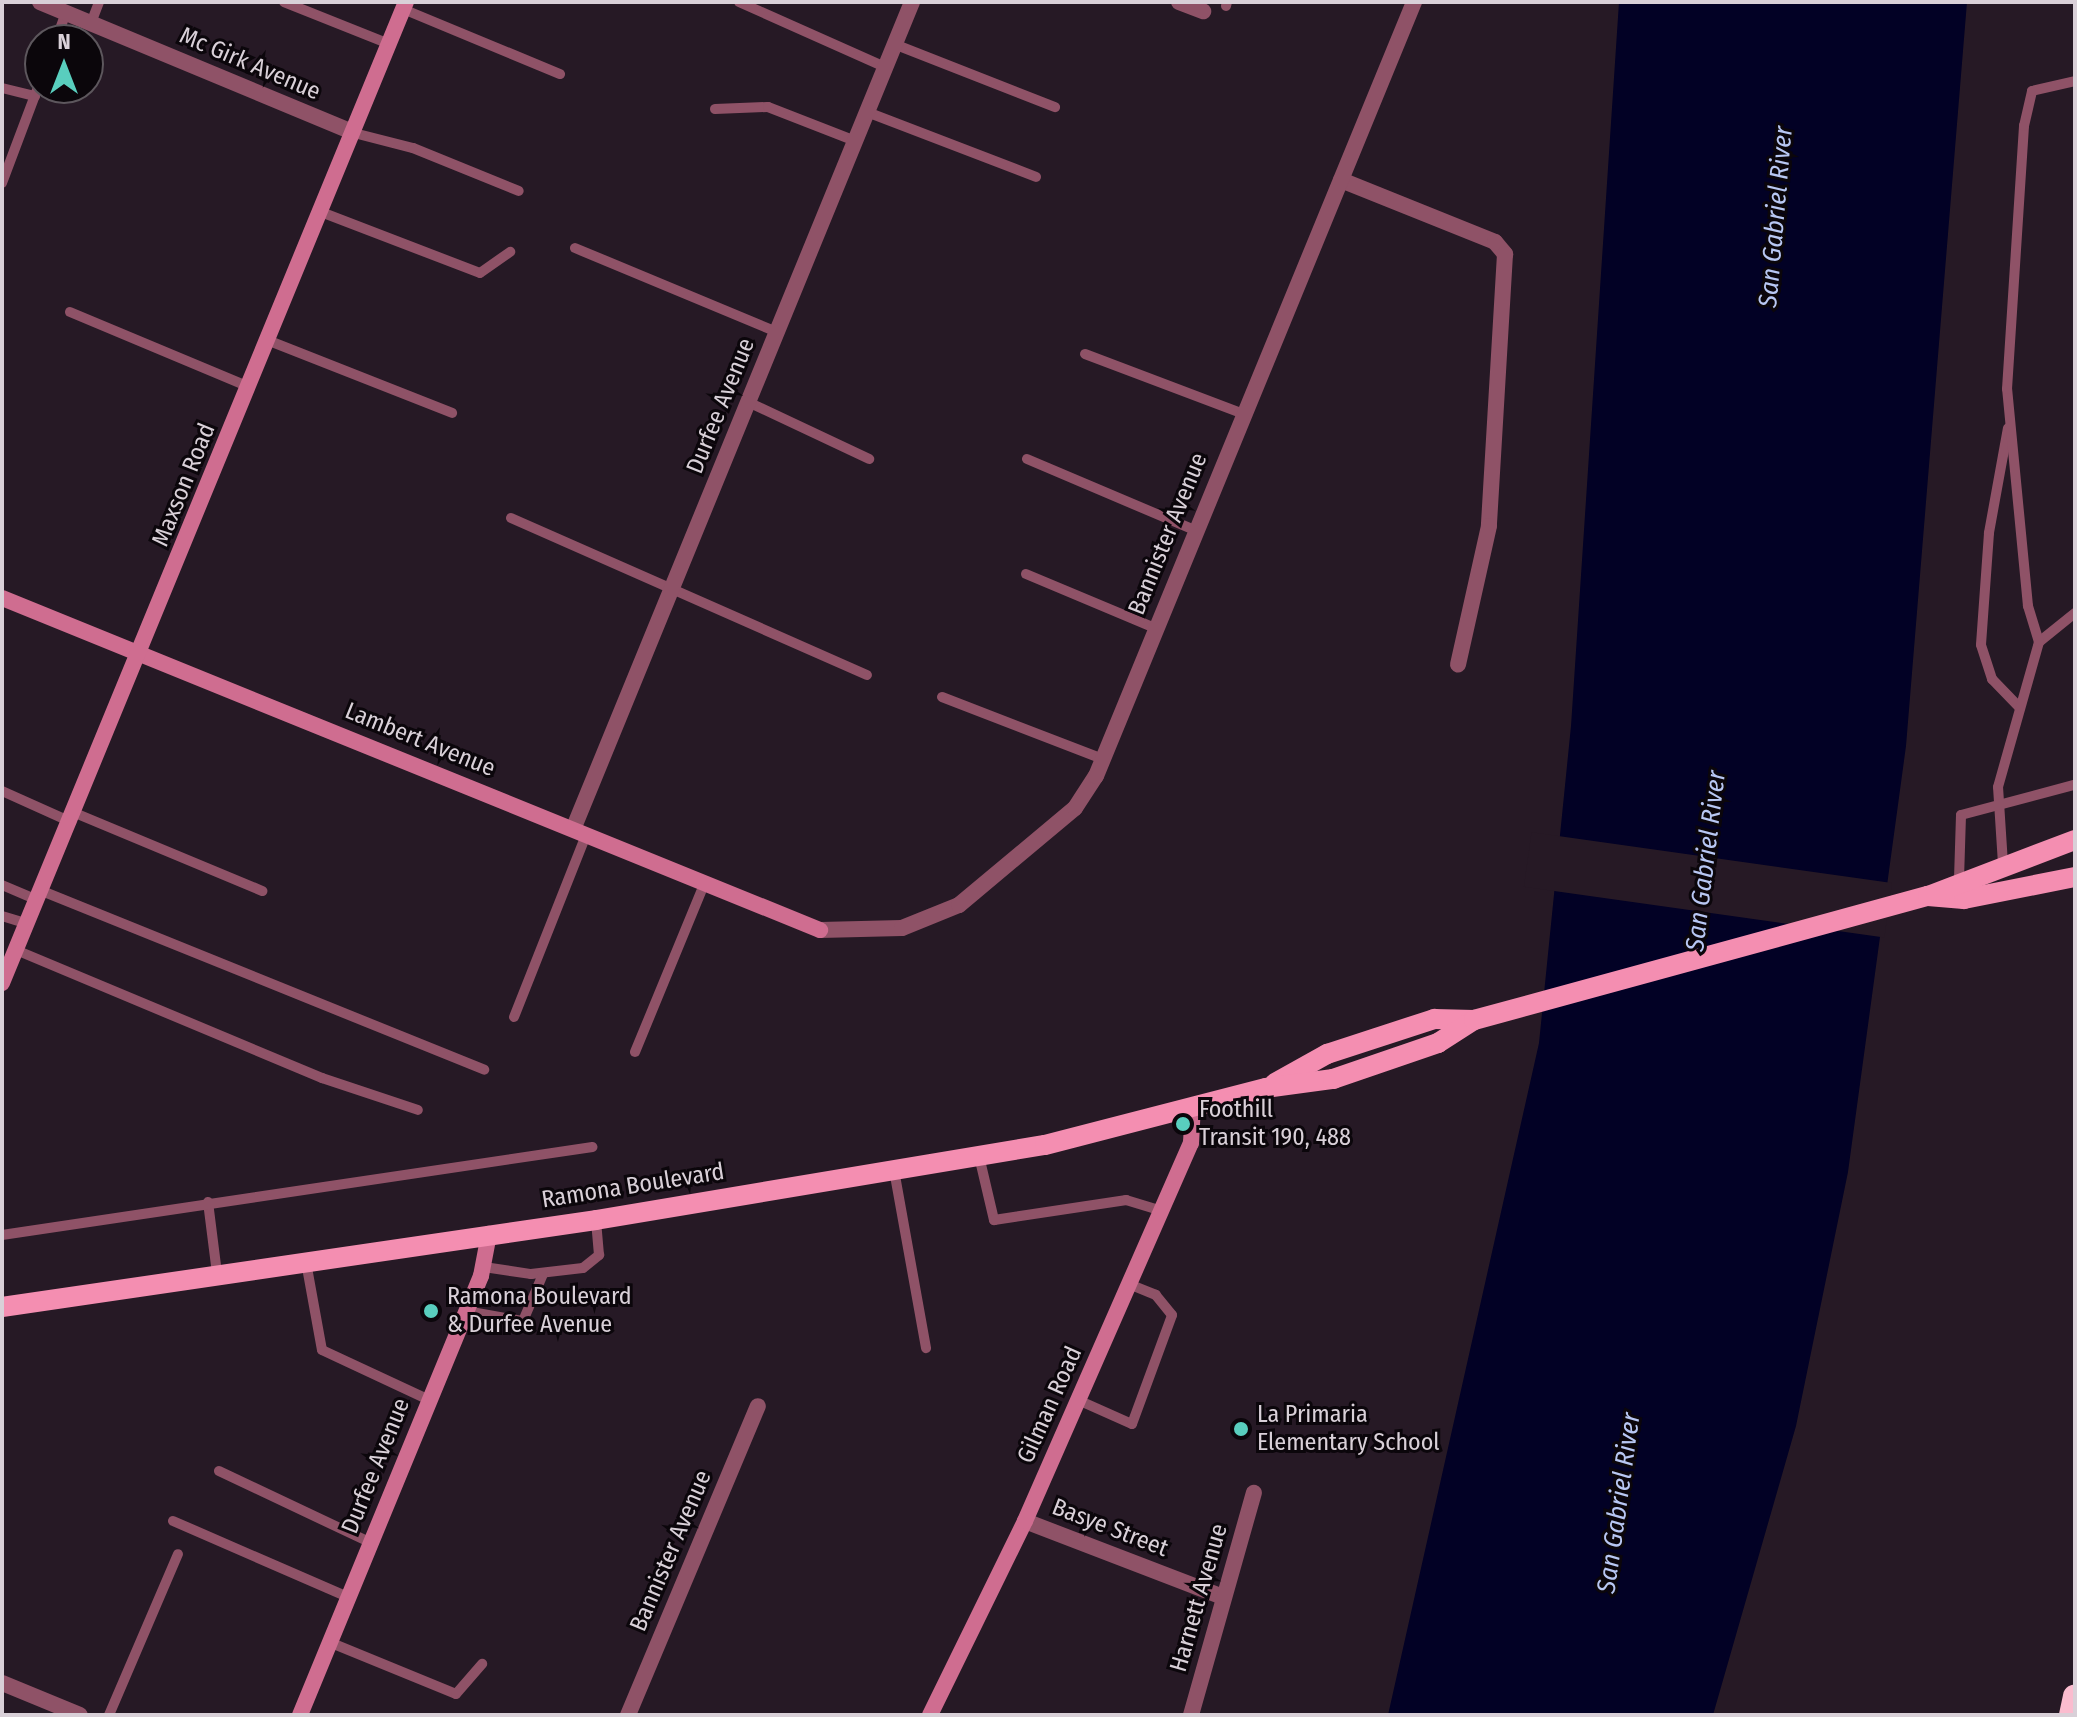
<!DOCTYPE html>
<html>
<head>
<meta charset="utf-8">
<style>
	body { margin:0 }
	#map { position:relative; width:2077px; height:1717px; overflow:hidden; background:#261925; font-family:"Fira Sans Condensed",sans-serif }
	div>[style] { position:absolute }
	.water>* { inset:0; background:#020125 }
	.pier>* { inset:0; background:#261925; transform-origin:0 0 }
	.lane>* { height:10px; margin:-5px; padding:0 5px; transform-origin:5px; border-radius:5px; background:#8f5267 }
	.street>* { height:16px; margin:-8px; padding:0 8px; transform-origin:8px; border-radius:8px; background:#8f5267 }
	.secondary>* { height:16px; margin:-8px; padding:0 8px; transform-origin:8px; border-radius:8px; background:#cf6d90 }
	.primary>* { height:20px; margin:-10px; padding:0 10px; transform-origin:10px; border-radius:10px; background:#f48eb1 }
	.highway>* { height:24px; margin:-12px; padding:0 12px; transform-origin:12px; border-radius:12px; background:#fbbccf }
	.dots>* { width:22px; height:22px; translate:-50% -50%; box-sizing:border-box; border:4px solid #0b060b; border-radius:50% }
	span { translate:-50% -50%; white-space:nowrap; text-align:center; line-height:1.15; -webkit-text-stroke:6px #0b060b; paint-order:stroke }
	.street-label { font-size:24px; color:#d9d0d8 }
	.poi-label { font-size:24px; color:#d9d0d8 }
	.left { translate:0 -50%; text-align:left }
	.water-label { font-size:26px; color:#b8c7f3; font-style:italic }
	.frame { position:absolute; inset:0; border:4px solid #d9d0d8; pointer-events:none }
	.north { position:absolute; left:24px; top:24px; width:80px; height:80px; box-sizing:border-box; background:#0b060b; border:2px solid #5d575d; border-radius:50%; rotate:0deg; font-size:22px; font-weight:700; line-height:32px; text-align:center; color:#d9d0d8 }
	.north::after { content:''; display:block; margin:auto; width:28px; height:36px; background:#59cebe; clip-path:polygon(50% 0,100% 100%,50% 72%,0 100%) }
</style>
</head>
<body>
<div id="map">
	<div class="water">
		<div style="clip-path:polygon(1619px 2px,1967px 2px,1906px 746px,1848px 1172px,1796px 1426px,1713px 1715px,1388px 1715px,1539px 1043px,1571px 726px)"></div>
	</div>
	<div class="pier">
		<div style="left:1892px;top:883px;width:55px;height:364px;rotate:98deg"></div>
	</div>
	<div class="lane">
		<div style="left:284px;top:2px;width:113px;rotate:21.8deg"></div>
		<div style="left:739px;top:2px;width:160px;rotate:24deg"></div>
		<div style="left:1226px;top:6px;width:4px;rotate:-76deg"></div>
		<div style="left:403px;top:9px;width:170px;rotate:22.5deg"></div>
		<div style="left:91px;top:23px;width:22px;rotate:-69deg"></div>
		<div style="left:56px;top:40px;width:29px;rotate:-70deg"></div>
		<div style="left:894px;top:44px;width:173px;rotate:21.4deg"></div>
		<div style="left:2px;top:88px;width:34px;rotate:14deg"></div>
		<div style="left:715px;top:109px;width:53px;rotate:-2.2deg"></div>
		<div style="left:768px;top:107px;width:93px;rotate:21.3deg"></div>
		<div style="left:867px;top:112px;width:181px;rotate:21deg"></div>
		<div style="left:354px;top:133px;width:61px;rotate:14.3deg"></div>
		<div style="left:413px;top:148px;width:114px;rotate:22.1deg"></div>
		<div style="left:2px;top:183px;width:108px;rotate:-69.4deg"></div>
		<div style="left:321px;top:212px;width:170px;rotate:21deg"></div>
		<div style="left:480px;top:273px;width:37px;rotate:-35deg"></div>
		<div style="left:575px;top:248px;width:219px;rotate:22.6deg"></div>
		<div style="left:70px;top:312px;width:194px;rotate:22.7deg"></div>
		<div style="left:267px;top:340px;width:199px;rotate:21.5deg"></div>
		<div style="left:1085px;top:354px;width:170px;rotate:20.7deg"></div>
		<div style="left:748px;top:402px;width:134px;rotate:25.2deg"></div>
		<div style="left:2008px;top:428px;width:107px;rotate:100.3deg"></div>
		<div style="left:1989px;top:533px;width:112px;rotate:94.1deg"></div>
		<div style="left:1981px;top:645px;width:36px;rotate:72deg"></div>
		<div style="left:1992px;top:679px;width:40px;rotate:46deg"></div>
		<div style="left:1027px;top:459px;width:181px;rotate:23deg"></div>
		<div style="left:511px;top:518px;width:389px;rotate:23.8deg"></div>
		<div style="left:1026px;top:574px;width:140px;rotate:22.7deg"></div>
		<div style="left:2039px;top:642px;width:46px;rotate:-38.9deg"></div>
		<div style="left:942px;top:697px;width:173px;rotate:21.1deg"></div>
		<div style="left:2px;top:791px;width:76px;rotate:24.2deg"></div>
		<div style="left:75px;top:813px;width:203px;rotate:22.6deg"></div>
		<div style="left:2003px;top:864px;width:77px;rotate:-93.7deg"></div>
		<div style="left:1998px;top:787px;width:151px;rotate:-74.2deg"></div>
		<div style="left:2039px;top:642px;width:38px;rotate:-107deg"></div>
		<div style="left:2028px;top:606px;width:218px;rotate:-95.5deg"></div>
		<div style="left:2007px;top:389px;width:264px;rotate:-86.3deg"></div>
		<div style="left:2024px;top:126px;width:36px;rotate:-77deg"></div>
		<div style="left:2032px;top:91px;width:44px;rotate:-13.1deg"></div>
		<div style="left:1959px;top:879px;width:64px;rotate:-88.2deg"></div>
		<div style="left:1961px;top:815px;width:117px;rotate:-14.9deg"></div>
		<div style="left:2px;top:885px;width:38px;rotate:23deg"></div>
		<div style="left:42px;top:891px;width:477px;rotate:22deg"></div>
		<div style="left:2px;top:916px;width:27px;rotate:17deg"></div>
		<div style="left:16px;top:950px;width:332px;rotate:22.7deg"></div>
		<div style="left:322px;top:1078px;width:101px;rotate:18.4deg"></div>
		<div style="left:514px;top:1017px;width:198px;rotate:-68.4deg"></div>
		<div style="left:635px;top:1052px;width:184px;rotate:-67.6deg"></div>
		<div style="left:979px;top:1156px;width:66px;rotate:76.8deg"></div>
		<div style="left:994px;top:1220px;width:134px;rotate:-8.6deg"></div>
		<div style="left:1126px;top:1200px;width:37px;rotate:17deg"></div>
		<div style="left:894px;top:1170px;width:181px;rotate:79.8deg"></div>
		<div style="left:208px;top:1202px;width:72px;rotate:82.8deg"></div>
		<div style="left:2px;top:1235px;width:597px;rotate:-8.48deg"></div>
		<div style="left:306px;top:1262px;width:89px;rotate:79.7deg"></div>
		<div style="left:322px;top:1350px;width:118px;rotate:25deg"></div>
		<div style="left:484px;top:1267px;width:48px;rotate:8.5deg"></div>
		<div style="left:531px;top:1274px;width:52px;rotate:-6.6deg"></div>
		<div style="left:583px;top:1268px;width:21px;rotate:-39deg"></div>
		<div style="left:599px;top:1255px;width:35px;rotate:-95deg"></div>
		<div style="left:466px;top:1311px;width:58px;rotate:10deg"></div>
		<div style="left:523px;top:1321px;width:51px;rotate:-66.9deg"></div>
		<div style="left:1078px;top:1400px;width:59px;rotate:24deg"></div>
		<div style="left:1132px;top:1424px;width:116px;rotate:-69.8deg"></div>
		<div style="left:1172px;top:1315px;width:26px;rotate:-129deg"></div>
		<div style="left:1156px;top:1295px;width:29px;rotate:-158deg"></div>
		<div style="left:219px;top:1471px;width:168px;rotate:25.3deg"></div>
		<div style="left:173px;top:1521px;width:191px;rotate:23.5deg"></div>
		<div style="left:329px;top:1642px;width:137px;rotate:22.3deg"></div>
		<div style="left:456px;top:1694px;width:40px;rotate:-49deg"></div>
		<div style="left:109px;top:1715px;width:175px;rotate:-66.8deg"></div>
	</div>
	<div class="street">
		<div style="left:40px;top:2px;width:340px;rotate:22.6deg"></div>
		<div style="left:1179px;top:2px;width:26px;rotate:21deg"></div>
		<div style="left:1341px;top:180px;width:166px;rotate:21.9deg"></div>
		<div style="left:1495px;top:242px;width:16px;rotate:50deg"></div>
		<div style="left:1505px;top:254px;width:272px;rotate:93.4deg"></div>
		<div style="left:1489px;top:526px;width:142px;rotate:102.6deg"></div>
		<div style="left:574px;top:827px;width:892px;rotate:-67.72deg"></div>
		<div style="left:820px;top:930px;width:82px;rotate:-1.4deg"></div>
		<div style="left:902px;top:928px;width:61px;rotate:-22deg"></div>
		<div style="left:959px;top:905px;width:151px;rotate:-39.9deg"></div>
		<div style="left:1075px;top:808px;width:38px;rotate:-57deg"></div>
		<div style="left:1096px;top:776px;width:837px;rotate:-67.66deg"></div>
		<div style="left:1025px;top:1521px;width:212px;rotate:21deg"></div>
		<div style="left:2px;top:1683px;width:84px;rotate:22.3deg"></div>
		<div style="left:628px;top:1715px;width:335px;rotate:-67.2deg"></div>
		<div style="left:1191px;top:1715px;width:231px;rotate:-74.2deg"></div>
	</div>
	<div class="secondary">
		<div style="left:2px;top:598px;width:883px;rotate:22.09deg"></div>
		<div style="left:2px;top:983px;width:1061px;rotate:-67.62deg"></div>
		<div style="left:300px;top:1715px;width:475px;rotate:-67.6deg"></div>
		<div style="left:481px;top:1276px;width:43px;rotate:-79.2deg"></div>
		<div style="left:930px;top:1715px;width:216px;rotate:-63.9deg"></div>
		<div style="left:1025px;top:1521px;width:413px;rotate:-66.3deg"></div>
		<div style="left:1191px;top:1143px;width:35px;rotate:-87deg"></div>
	</div>
	<div class="primary">
		<div style="left:1928px;top:896px;width:36px;rotate:5deg"></div>
		<div style="left:1964px;top:899px;width:113px;rotate:-11.2deg"></div>
		<div style="left:1275px;top:1083px;width:60px;rotate:-29.1deg"></div>
		<div style="left:1327px;top:1054px;width:113px;rotate:-18.1deg"></div>
		<div style="left:1434px;top:1019px;width:40px;rotate:1.4deg"></div>
		<div style="left:2px;top:1307px;width:600px;rotate:-8.33deg"></div>
		<div style="left:596px;top:1220px;width:455px;rotate:-9.5deg"></div>
		<div style="left:1045px;top:1145px;width:228px;rotate:-14.5deg"></div>
		<div style="left:1266px;top:1088px;width:68px;rotate:-7.7deg"></div>
		<div style="left:1333px;top:1079px;width:111px;rotate:-18.9deg"></div>
		<div style="left:1438px;top:1043px;width:43px;rotate:-32.6deg"></div>
		<div style="left:1474px;top:1020px;width:471px;rotate:-15.3deg"></div>
		<div style="left:1928px;top:896px;width:157px;rotate:-20.9deg"></div>
	</div>
	<div class="highway">
		<div style="left:2071px;top:1715px;width:19px;rotate:-78deg"></div>
	</div>
	<div class="dots">
		<div style="left:1183px;top:1124px;background:#59cebe"></div>
		<div style="left:431px;top:1311px;background:#59cebe"></div>
		<div style="left:1241px;top:1429px;background:#59cebe"></div>
	</div>
	<div class="street-label">
		<span style="left:250px;top:64px;rotate:23deg">Mc Girk Avenue</span>
		<span style="left:721px;top:406px;rotate:-68deg">Durfee Avenue</span>
		<span style="left:184px;top:485px;rotate:-68deg">Maxson Road</span>
		<span style="left:1168px;top:534px;rotate:-68deg">Bannister Avenue</span>
		<span style="left:420px;top:740px;rotate:22deg">Lambert Avenue</span>
		<span style="left:633px;top:1186px;rotate:-9deg">Ramona Boulevard</span>
		<span style="left:1050px;top:1405px;rotate:-66deg">Gilman Road</span>
		<span style="left:376px;top:1466px;rotate:-68deg">Durfee Avenue</span>
		<span style="left:1110px;top:1528px;rotate:21deg">Basye Street</span>
		<span style="left:671px;top:1551px;rotate:-67deg">Bannister Avenue</span>
		<span style="left:1199px;top:1598px;rotate:-74deg">Harnett Avenue</span>
	</div>
	<div class="poi-label">
		<span class="left" style="left:1199px;top:1124px">Foothill<br>Transit 190, 488</span>
		<span class="left" style="left:447px;top:1311px">Ramona Boulevard<br>&amp; Durfee Avenue</span>
		<span class="left" style="left:1257px;top:1429px">La Primaria<br>Elementary School</span>
	</div>
	<div class="water-label">
		<span style="left:1776px;top:217px;rotate:-85deg">San Gabriel River</span>
		<span style="left:1706px;top:861px;rotate:-83deg">San Gabriel River</span>
		<span style="left:1619px;top:1503px;rotate:-82deg">San Gabriel River</span>
	</div>
	<div class="frame"></div>
	<div class="north">N</div>
</div>
</body>
</html>
